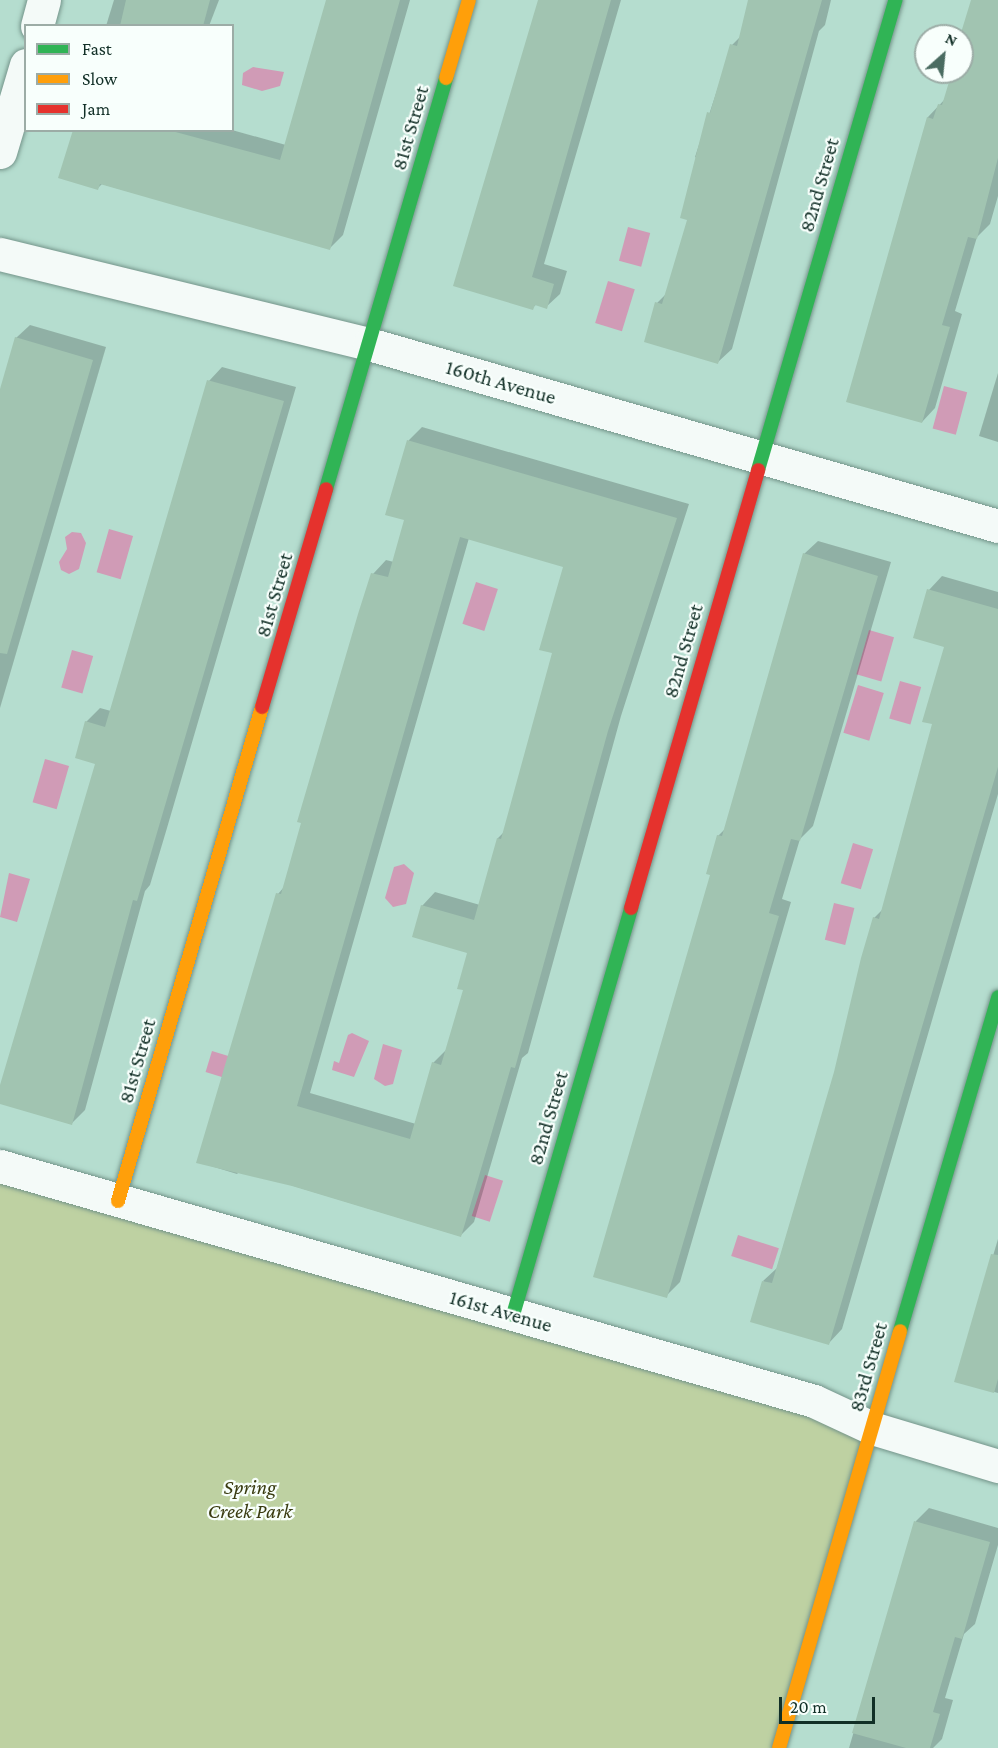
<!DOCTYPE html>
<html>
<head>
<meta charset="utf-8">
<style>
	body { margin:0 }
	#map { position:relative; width:998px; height:1748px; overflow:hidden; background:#b5ddcf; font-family:"Crimson Pro",serif }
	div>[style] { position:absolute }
	.green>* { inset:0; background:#bed1a2 }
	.water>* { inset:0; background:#d09bb6; transform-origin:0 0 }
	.shadow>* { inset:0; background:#0003 }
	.building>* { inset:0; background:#a1c4b1 }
	.roads { filter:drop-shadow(0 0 2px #74948a) drop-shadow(0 0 2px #74948a) }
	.street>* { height:33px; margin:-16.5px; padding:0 16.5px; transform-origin:16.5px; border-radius:16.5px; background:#f4faf8 }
	.fast>* { height:14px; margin:-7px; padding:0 7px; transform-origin:7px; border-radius:7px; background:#30b455 }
	.slow>* { height:14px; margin:-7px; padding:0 7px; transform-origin:7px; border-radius:7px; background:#ff9f0a }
	.jam>* { height:14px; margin:-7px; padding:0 7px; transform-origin:7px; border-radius:7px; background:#e5322d }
	span { translate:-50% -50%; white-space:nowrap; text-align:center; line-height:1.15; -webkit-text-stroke:4.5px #f8fffc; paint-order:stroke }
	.street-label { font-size:21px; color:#112f26 }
	.park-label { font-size:21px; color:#393b10; font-style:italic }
	.legend { position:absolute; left:24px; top:24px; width:210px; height:108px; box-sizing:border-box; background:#f8fffc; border:2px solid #9caca6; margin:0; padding:8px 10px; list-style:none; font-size:18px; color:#112f26 }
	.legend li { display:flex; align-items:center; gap:12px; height:30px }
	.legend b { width:30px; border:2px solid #9caca6 }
	.north { position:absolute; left:914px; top:24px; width:60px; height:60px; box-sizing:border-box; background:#f8fffc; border:2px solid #9caca6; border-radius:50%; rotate:27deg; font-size:16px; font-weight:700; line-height:24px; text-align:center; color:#112f26 }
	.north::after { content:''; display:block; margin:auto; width:21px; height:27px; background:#4a6c61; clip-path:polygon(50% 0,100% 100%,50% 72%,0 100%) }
	.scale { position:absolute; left:779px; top:1697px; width:96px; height:27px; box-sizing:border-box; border:3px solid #112f26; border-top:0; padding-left:8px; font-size:18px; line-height:21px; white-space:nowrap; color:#112f26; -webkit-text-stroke:4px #f8fffc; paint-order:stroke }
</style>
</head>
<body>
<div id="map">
	<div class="green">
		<div style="clip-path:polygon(0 1166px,872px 1428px,779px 1748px,0 1748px)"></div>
	</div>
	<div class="water">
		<div style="clip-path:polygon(253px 67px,284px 72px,280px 86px,262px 91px,242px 85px,243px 73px)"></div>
		<div style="left:628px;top:227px;width:23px;height:35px;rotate:15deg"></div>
		<div style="left:608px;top:281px;width:28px;height:44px;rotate:17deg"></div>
		<div style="left:944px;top:386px;width:24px;height:44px;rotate:15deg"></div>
		<div style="left:109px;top:529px;width:25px;height:45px;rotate:16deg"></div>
		<div style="clip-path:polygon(72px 532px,81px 533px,86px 543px,79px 569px,69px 574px,61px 570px,59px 562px,67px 549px,65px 537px)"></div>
		<div style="left:476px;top:582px;width:23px;height:44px;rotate:18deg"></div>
		<div style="left:869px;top:630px;width:26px;height:46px;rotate:16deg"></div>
		<div style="left:72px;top:650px;width:22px;height:39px;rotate:16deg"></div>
		<div style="left:900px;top:681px;width:22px;height:39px;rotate:16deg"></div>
		<div style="left:858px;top:685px;width:27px;height:50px;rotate:17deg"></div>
		<div style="left:45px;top:759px;width:25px;height:45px;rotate:16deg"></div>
		<div style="left:853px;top:843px;width:21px;height:42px;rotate:17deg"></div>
		<div style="clip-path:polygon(404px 864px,414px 873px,406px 904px,393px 907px,385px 898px,394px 867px)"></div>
		<div style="clip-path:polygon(9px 873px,30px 879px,17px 922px,0 917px)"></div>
		<div style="left:834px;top:903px;width:21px;height:38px;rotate:14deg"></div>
		<div style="clip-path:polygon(352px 1033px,369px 1041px,354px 1077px,332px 1070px,334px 1061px,339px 1063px,348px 1035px)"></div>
		<div style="clip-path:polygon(383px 1044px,402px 1050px,393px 1084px,385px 1086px,374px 1079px)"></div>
		<div style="left:212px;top:1051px;width:56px;height:22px;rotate:17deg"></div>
		<div style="left:485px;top:1175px;width:19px;height:43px;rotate:18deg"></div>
		<div style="left:738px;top:1235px;width:43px;height:22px;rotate:18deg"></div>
	</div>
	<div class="shadow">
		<div style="clip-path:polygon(114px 0,219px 0,209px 26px,106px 26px)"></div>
		<div style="clip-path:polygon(328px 0,410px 0,343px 235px,330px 248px,102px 184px,98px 188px,74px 130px,232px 130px,286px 145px)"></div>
		<div style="clip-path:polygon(539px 0,621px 0,544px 264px,567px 271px,560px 294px,546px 307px,537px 304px,532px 308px,455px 285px)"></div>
		<div style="clip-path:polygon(749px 0,831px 0,825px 25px,819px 31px,732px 349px,718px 362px,657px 303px,667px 293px,689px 219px,699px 159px,695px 157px,732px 45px,741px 36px)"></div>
		<div style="clip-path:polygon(973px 0,998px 0,998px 196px,990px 224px,977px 237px,955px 311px,962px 314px,935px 408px,922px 422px,848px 401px,928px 117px,946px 98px,953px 72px,962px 72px)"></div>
		<div style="clip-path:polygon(30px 325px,106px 347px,0 708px,0 395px,16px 338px)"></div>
		<div style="clip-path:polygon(222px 367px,296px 387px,167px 828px,150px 885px,145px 891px,85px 1110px,71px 1124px,0 1103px,0 1091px,97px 763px,86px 722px,100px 708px,111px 711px,209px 381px)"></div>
		<div style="clip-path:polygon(998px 373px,998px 442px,979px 436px)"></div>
		<div style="clip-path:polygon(evenodd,422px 427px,689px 504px,621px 716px,528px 1053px,522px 1058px,474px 1222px,460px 1236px,241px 1170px,237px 1174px,198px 1162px,278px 894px,284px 887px,373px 574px,386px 560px,394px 562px,406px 519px,387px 514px,409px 440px,422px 427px,469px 538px,565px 566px,553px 652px,505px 831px,498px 838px,480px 905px,435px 892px,422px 906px,469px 952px,465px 989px,447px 1049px,433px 1063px,416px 1124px,310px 1093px,469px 538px)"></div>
		<div style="clip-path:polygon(818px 541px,891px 562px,813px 826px,800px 839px,782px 899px,791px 902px,680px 1282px,666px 1296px,718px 836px,726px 828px,804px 554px)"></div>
		<div style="clip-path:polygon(942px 576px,998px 592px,998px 794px,842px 1329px,829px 1343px,763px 1281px,777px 1268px,835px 1072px,874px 918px,883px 909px,933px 723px,946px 646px,929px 590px)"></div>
		<div style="clip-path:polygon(998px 1239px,998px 1393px,956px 1381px)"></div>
		<div style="clip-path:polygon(929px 1508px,998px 1528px,998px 1545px,975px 1624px,964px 1634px,945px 1698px,953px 1700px,942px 1739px,933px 1748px,849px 1748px,916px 1521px)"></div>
	</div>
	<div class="building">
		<div style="clip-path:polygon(126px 0,210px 0,203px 26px,120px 26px)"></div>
		<div style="clip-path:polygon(326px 0,400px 0,330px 250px,100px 184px,98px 190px,58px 178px,73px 130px,168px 130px,280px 160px)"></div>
		<div style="clip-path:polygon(538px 0,611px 0,532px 277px,554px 284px,547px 309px,535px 305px,533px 310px,453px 286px)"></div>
		<div style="clip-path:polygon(748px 0,822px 0,718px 364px,644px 342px,655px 302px,662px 304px,687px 220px,680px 218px,707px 112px,710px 113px,730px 44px,737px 46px)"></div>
		<div style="clip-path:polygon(971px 0,998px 0,998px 158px,977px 239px,968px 237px,942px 325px,950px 327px,922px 423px,846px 402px,927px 117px,933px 119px,938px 104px,942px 105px,952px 72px,962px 72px,960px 36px)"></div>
		<div style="clip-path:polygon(15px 337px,93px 360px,7px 654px,0 653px,0 389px)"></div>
		<div style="clip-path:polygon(207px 380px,284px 401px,154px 843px,137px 901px,133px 900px,72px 1125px,0 1104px,0 1085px,95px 764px,75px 758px,85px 721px,105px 727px)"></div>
		<div style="clip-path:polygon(evenodd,407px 440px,677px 518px,608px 731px,515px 1068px,511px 1067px,461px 1237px,292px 1186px,196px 1163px,276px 893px,281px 894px,301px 823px,297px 822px,358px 614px,371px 573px,388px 577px,404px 520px,385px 515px,407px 440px,460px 537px,563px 567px,539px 650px,552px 653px,501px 839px,497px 838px,474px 920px,421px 905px,412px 937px,467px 953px,457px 989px,463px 990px,441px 1065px,432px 1062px,410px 1139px,297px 1106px,460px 537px)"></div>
		<div style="clip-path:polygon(803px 553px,878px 576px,800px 841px,791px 839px,769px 913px,779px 916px,667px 1298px,593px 1277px,710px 875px,706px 874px,717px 835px,722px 836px)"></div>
		<div style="clip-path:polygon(927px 589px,998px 609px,998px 767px,829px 1345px,750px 1322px,762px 1281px,772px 1283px,834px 1072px,861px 958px,873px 917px,879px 919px,932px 724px,922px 722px,944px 647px,913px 638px)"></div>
		<div style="clip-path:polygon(991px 1254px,998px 1255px,998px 1379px,994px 1393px,954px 1382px)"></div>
		<div style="clip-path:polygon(914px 1521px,990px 1542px,962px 1639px,955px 1637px,933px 1712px,940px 1714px,930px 1748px,906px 1748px,852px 1733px)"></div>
	</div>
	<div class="roads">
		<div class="street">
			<div style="left:37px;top:26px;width:27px;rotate:-75deg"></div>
			<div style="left:0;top:152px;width:91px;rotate:-73.4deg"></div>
			<div style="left:0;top:254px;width:380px;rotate:13.7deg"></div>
			<div style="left:369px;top:344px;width:655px;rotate:16.14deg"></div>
			<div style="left:0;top:1166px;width:847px;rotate:16.1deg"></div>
			<div style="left:814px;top:1401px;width:64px;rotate:25deg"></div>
			<div style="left:872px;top:1428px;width:132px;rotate:16.8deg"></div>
		</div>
		<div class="fast">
			<div style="left:758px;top:470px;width:490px;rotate:-73.7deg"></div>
			<div style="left:326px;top:489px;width:428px;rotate:-73.7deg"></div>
			<div style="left:513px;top:1315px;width:424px;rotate:-73.8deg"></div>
			<div style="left:900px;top:1331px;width:348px;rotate:-73.6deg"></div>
		</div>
		<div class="slow">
			<div style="left:446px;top:78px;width:81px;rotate:-73.6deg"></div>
			<div style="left:118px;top:1201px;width:515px;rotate:-73.75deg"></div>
			<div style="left:779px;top:1748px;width:434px;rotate:-73.8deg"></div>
		</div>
		<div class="jam">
			<div style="left:262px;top:707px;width:227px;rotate:-73.6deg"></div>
			<div style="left:631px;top:908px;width:456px;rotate:-73.8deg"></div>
		</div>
	</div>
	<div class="street-label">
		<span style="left:410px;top:128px;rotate:-74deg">81st Street</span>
		<span style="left:819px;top:185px;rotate:-74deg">82nd Street</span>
		<span style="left:501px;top:382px;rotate:16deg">160th Avenue</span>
		<span style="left:274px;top:595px;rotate:-74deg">81st Street</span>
		<span style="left:683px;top:651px;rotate:-74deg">82nd Street</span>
		<span style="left:137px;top:1061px;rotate:-74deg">81st Street</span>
		<span style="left:548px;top:1118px;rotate:-74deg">82nd Street</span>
		<span style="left:501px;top:1311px;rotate:16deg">161st Avenue</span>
		<span style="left:868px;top:1367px;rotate:-74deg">83rd Street</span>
	</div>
	<div class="park-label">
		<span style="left:250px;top:1499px">Spring<br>Creek Park</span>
	</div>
	<ul class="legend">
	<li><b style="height:8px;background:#30b455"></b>Fast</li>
	<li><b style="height:8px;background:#ff9f0a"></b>Slow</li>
	<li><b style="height:8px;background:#e5322d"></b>Jam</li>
	</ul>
	<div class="north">N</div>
	<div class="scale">20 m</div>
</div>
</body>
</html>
